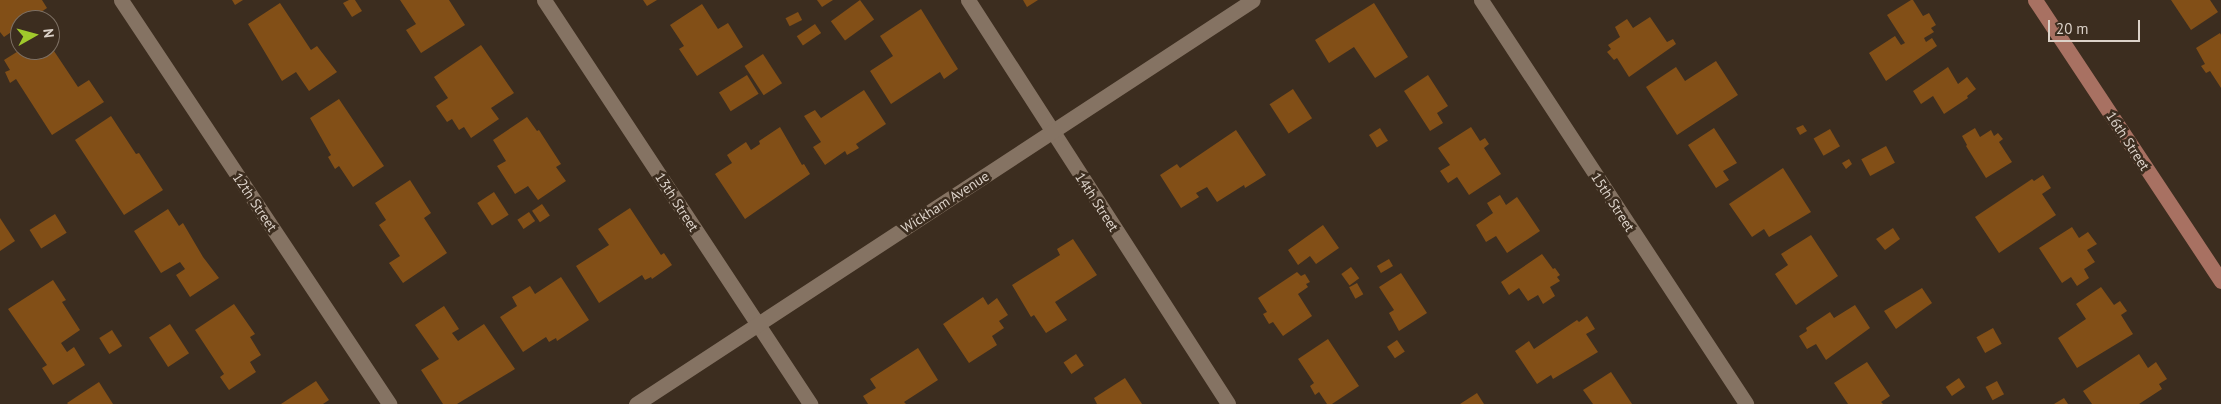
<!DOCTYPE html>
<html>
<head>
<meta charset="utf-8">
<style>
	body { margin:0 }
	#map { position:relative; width:2221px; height:404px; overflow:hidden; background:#3c2d1f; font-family:"PT Sans",sans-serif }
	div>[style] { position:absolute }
	.building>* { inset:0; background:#824f17; transform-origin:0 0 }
	.minor>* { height:15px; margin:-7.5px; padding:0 7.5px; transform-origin:7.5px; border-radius:7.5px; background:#857363 }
	.major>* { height:15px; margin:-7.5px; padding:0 7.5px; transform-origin:7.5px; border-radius:7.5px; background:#a87162 }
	span { translate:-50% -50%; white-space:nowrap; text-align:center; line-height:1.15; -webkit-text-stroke:5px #3c2d1f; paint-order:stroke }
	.street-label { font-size:14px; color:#dcd2c9 }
	.north { position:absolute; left:10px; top:10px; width:50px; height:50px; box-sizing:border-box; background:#3c2d1f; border:1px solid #7c6f63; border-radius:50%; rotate:83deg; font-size:14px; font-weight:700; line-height:20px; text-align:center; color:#dcd2c9 }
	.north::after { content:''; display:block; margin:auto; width:18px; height:22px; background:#a0c92c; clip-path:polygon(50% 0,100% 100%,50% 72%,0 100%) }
	.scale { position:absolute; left:2048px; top:20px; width:92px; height:22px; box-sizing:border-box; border:2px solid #dcd2c9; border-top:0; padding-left:6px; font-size:15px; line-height:18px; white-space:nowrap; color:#dcd2c9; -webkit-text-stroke:4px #3c2d1f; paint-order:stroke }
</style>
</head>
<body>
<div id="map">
	<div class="building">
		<div style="clip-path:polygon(0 0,42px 0,47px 8px,29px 20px,20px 20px,20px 26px,4px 37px,0 32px)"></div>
		<div style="clip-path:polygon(232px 0,243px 0,235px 5px)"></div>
		<div style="clip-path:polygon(349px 0,355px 0,362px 11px,352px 17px,343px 3px)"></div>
		<div style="clip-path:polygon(400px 0,449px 0,465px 25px,421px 53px,406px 30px,416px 24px)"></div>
		<div style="clip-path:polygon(643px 0,657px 0,647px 6px)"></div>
		<div style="clip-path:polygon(817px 0,833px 0,822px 7px)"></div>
		<div style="left:860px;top:0;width:24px;height:36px;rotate:54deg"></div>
		<div style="clip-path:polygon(1023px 0,1038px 0,1027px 7px)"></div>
		<div style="clip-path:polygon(1911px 0,1913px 0,1923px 16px,1929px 13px,1936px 25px,1931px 28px,1934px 32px,1924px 38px,1926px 42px,1932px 38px,1937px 46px,1886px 81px,1869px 53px,1895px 36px,1901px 45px,1905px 43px,1887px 15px)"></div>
		<div style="clip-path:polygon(2171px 0,2210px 0,2218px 12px,2191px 30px)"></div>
		<div style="clip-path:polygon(280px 3px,311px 50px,317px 46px,337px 72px,309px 91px,296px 72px,282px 81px,248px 24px)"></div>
		<div style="clip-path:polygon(1374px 3px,1408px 57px,1375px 78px,1354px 47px,1329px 63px,1315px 40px)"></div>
		<div style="clip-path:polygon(702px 4px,718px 29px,728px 23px,743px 47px,697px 76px,679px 49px,684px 46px,670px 25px)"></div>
		<div style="clip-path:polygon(921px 9px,958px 69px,944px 79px,940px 72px,891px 104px,870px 71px,893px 56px,880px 36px)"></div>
		<div style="left:798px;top:12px;width:9px;height:14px;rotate:63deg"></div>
		<div style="clip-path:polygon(1650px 17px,1667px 42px,1673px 39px,1676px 44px,1629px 77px,1617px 58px,1614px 60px,1607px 52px,1611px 49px,1608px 45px,1620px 37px,1615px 27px,1627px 19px,1633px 28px)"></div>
		<div style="left:815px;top:24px;width:11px;height:22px;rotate:56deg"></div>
		<div style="clip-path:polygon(2220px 33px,2221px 35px,2221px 88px,2210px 71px,2206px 73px,2201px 66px,2205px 64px,2196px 48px)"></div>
		<div style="clip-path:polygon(50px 45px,78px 87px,89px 80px,104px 102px,52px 135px,16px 79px,10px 83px,5px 72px,10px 70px,4px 60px,20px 50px,50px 50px)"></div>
		<div style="clip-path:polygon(481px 45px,514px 93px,491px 108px,499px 119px,471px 138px,464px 127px,459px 130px,452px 119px,447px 122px,436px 106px,448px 98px,434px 77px)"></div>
		<div style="left:763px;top:54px;width:35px;height:22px;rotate:57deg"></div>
		<div style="clip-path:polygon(1716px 61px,1738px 95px,1677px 135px,1646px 87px,1676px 67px,1685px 81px)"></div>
		<div style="clip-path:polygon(1948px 67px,1958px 84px,1967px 77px,1976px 89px,1967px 96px,1968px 98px,1944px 114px,1933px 96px,1921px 104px,1913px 91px)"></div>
		<div style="left:747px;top:75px;width:22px;height:33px;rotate:58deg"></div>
		<div style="clip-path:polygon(1428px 75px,1448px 106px,1437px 113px,1443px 123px,1430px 131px,1404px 91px)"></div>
		<div style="left:1293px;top:89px;width:35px;height:28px;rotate:57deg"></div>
		<div style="clip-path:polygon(864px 90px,886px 124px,856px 144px,859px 148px,847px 155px,845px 151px,825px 165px,813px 147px,821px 142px,804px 116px,815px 110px,821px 118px)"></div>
		<div style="clip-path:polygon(339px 99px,384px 166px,353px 187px,339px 166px,335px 169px,328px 157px,331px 155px,310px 118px)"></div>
		<div style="clip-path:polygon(111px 116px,136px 154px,139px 153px,163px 190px,124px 215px,75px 140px)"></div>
		<div style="clip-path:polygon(527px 117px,537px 131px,539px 130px,561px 164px,556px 167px,566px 181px,538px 200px,528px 186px,515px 194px,497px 166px,506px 161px,493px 140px)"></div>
		<div style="clip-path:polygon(1803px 125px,1807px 131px,1800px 135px,1796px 128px)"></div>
		<div style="clip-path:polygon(780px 127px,802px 165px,804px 164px,810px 174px,745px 219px,715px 174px,732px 163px,727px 155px,746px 142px,751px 150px,760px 144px,759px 141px)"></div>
		<div style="clip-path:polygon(1471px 127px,1480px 141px,1485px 138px,1489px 144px,1484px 148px,1501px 174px,1469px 195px,1457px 177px,1448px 183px,1440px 171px,1450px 165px,1438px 148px)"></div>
		<div style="left:1380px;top:128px;width:15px;height:13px;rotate:58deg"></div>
		<div style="clip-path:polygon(1714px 128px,1737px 163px,1723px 171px,1729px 180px,1716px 188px,1688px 145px)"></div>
		<div style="clip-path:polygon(1975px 128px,1980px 137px,1991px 130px,1994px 136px,1998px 133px,2003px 139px,1999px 142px,2012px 162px,1986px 178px,1966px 146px,1967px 145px,1962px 136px)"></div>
		<div style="left:1830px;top:129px;width:20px;height:19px;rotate:60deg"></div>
		<div style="clip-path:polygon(1236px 130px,1266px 175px,1245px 188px,1244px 185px,1217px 202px,1207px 187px,1196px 193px,1199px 197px,1181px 208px,1160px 175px,1177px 164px,1180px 168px)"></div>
		<div style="left:1886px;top:146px;width:19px;height:28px;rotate:62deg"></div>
		<div style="clip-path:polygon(1849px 159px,1852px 164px,1846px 169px,1842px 163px)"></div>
		<div style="clip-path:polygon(1783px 168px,1811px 212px,1769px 237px,1764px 229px,1752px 237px,1729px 204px)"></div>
		<div style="clip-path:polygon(2043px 175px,2051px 188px,2042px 194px,2056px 215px,1999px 253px,1975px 217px,2032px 179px,2034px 181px)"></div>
		<div style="clip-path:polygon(410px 180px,431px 213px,424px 218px,447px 253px,403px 283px,389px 263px,400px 256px,379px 225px,386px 220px,375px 203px)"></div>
		<div style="left:494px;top:192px;width:27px;height:20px;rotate:57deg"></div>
		<div style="clip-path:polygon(1500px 195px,1506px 205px,1517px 197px,1540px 231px,1507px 253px,1496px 236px,1486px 242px,1476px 225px,1493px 213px,1487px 203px)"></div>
		<div style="left:542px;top:204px;width:14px;height:12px;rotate:56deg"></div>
		<div style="clip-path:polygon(630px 208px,661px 255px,664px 253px,672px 265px,652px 279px,651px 277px,645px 280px,642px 275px,599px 303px,576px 266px,609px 245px,598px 229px)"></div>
		<div style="clip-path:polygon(168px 209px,179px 226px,183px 223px,203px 257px,219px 278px,190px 297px,176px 275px,185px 269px,180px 262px,161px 273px,134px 231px)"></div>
		<div style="left:529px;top:212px;width:11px;height:14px;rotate:56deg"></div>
		<div style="left:55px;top:214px;width:22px;height:30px;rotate:58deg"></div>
		<div style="clip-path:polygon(0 218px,15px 241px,0 251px)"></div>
		<div style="clip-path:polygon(1323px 225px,1339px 248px,1316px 264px,1310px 256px,1298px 265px,1288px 250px)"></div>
		<div style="clip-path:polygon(2072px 227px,2079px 238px,2088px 232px,2097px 244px,2087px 250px,2095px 262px,2084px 269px,2089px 278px,2077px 286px,2071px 277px,2062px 283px,2039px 248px)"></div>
		<div style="clip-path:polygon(1893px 228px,1900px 239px,1885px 250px,1876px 239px)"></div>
		<div style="clip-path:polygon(1811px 235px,1838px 276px,1796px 305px,1775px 274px,1788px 265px,1781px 254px)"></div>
		<div style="clip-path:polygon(1073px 239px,1097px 275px,1055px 302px,1067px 320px,1046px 333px,1034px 315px,1031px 317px,1012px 285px,1060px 255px,1057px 249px)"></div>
		<div style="clip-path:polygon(1542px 254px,1553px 269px,1555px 268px,1560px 275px,1557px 277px,1560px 281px,1550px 287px,1555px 296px,1543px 304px,1538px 295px,1528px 301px,1519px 288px,1509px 295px,1501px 282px)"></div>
		<div style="left:1389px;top:259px;width:8px;height:14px;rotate:60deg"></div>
		<div style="left:1351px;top:267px;width:14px;height:12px;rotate:54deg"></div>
		<div style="clip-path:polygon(1297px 272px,1301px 276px,1305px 274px,1310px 282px,1306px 284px,1308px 287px,1298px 294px,1312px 316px,1283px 336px,1273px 322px,1269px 324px,1263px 314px,1267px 312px,1258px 298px)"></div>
		<div style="clip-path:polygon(1401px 273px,1427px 313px,1399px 331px,1389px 313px,1394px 310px,1379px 287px)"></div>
		<div style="clip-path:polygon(561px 277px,589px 320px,557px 341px,556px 338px,549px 342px,546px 337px,523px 352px,500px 317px,517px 306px,512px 297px,530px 286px,535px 294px)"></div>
		<div style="clip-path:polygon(53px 280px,66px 300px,62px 302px,80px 330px,61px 343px,67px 352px,74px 347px,85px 365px,53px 385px,42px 368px,47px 365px,8px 309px)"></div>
		<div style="left:1357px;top:283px;width:13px;height:9px;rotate:61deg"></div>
		<div style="clip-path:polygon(2101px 287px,2114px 305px,2120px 301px,2127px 311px,2121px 315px,2133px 334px,2077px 368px,2058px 338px,2086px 319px,2076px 304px)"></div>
		<div style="clip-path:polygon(1922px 288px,1932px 303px,1896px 329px,1884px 311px)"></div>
		<div style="clip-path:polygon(983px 297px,988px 305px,997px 298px,1008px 315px,999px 321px,1004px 328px,992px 336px,997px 345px,969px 363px,943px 324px)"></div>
		<div style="clip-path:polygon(234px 304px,255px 334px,250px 337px,261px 355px,250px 362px,256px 372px,229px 390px,220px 377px,224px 374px,195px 330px)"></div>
		<div style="clip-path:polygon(1855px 305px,1870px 328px,1826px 360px,1816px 344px,1807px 349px,1799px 336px,1807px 331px,1806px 328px,1830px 312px,1834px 318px)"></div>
		<div style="clip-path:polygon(444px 306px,459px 329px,452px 333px,458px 341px,484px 324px,515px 369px,457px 404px,443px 404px,421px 370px,439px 359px,415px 325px)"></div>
		<div style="clip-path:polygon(1587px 316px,1595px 329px,1586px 334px,1598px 352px,1553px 379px,1551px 375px,1537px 384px,1515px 351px,1529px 341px,1534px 349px,1577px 320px,1579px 322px)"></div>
		<div style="left:170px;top:324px;width:35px;height:25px;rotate:57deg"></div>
		<div style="left:1993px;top:328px;width:18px;height:19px;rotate:61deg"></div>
		<div style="left:112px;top:330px;width:19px;height:15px;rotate:58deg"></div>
		<div style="clip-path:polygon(1328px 339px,1359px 386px,1332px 404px,1327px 404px,1319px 392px,1315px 395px,1310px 386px,1314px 383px,1298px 359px)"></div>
		<div style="left:1397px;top:340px;width:14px;height:12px;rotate:56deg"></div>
		<div style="clip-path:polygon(918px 348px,938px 380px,904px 402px,906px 404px,868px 404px,863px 396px,876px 388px,870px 379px)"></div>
		<div style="left:1076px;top:354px;width:14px;height:15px;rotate:56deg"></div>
		<div style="clip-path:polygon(2139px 354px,2148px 368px,2156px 362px,2167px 379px,2159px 384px,2162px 389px,2139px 404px,2092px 404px,2083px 391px)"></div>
		<div style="clip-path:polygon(1867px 362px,1890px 396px,1881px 402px,1883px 404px,1848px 404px,1834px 383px)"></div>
		<div style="clip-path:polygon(1611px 372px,1632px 404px,1593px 404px,1583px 390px)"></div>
		<div style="clip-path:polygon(1125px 378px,1142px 404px,1097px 404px,1094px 398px)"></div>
		<div style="left:1959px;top:378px;width:11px;height:16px;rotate:56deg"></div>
		<div style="clip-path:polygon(316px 381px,329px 400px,323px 404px,281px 404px)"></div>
		<div style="left:1997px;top:381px;width:15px;height:13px;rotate:62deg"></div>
		<div style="clip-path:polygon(99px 382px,113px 404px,68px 404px,67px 403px)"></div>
		<div style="clip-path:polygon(1477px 393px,1484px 404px,1460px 404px)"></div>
		<div style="clip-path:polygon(2064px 398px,2068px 404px,2054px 404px)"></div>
	</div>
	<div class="minor">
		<div style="left:121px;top:0;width:485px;rotate:56.4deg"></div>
		<div style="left:544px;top:0;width:484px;rotate:56.6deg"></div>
		<div style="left:968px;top:0;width:480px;rotate:57.2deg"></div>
		<div style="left:1481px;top:0;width:483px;rotate:56.7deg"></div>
		<div style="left:636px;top:404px;width:737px;rotate:-33.22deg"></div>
	</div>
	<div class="major">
		<div style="left:2035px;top:0;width:337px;rotate:56.5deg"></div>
	</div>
	<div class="street-label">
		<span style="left:2128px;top:141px;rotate:57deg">16th Street</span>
		<span style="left:255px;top:202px;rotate:56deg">12th Street</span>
		<span style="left:677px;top:202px;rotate:57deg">13th Street</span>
		<span style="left:945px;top:202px;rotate:-33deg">Wickham Avenue</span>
		<span style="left:1097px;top:202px;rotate:57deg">14th Street</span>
		<span style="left:1613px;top:202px;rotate:57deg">15th Street</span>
	</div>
	<div class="north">N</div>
	<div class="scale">20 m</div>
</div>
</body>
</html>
